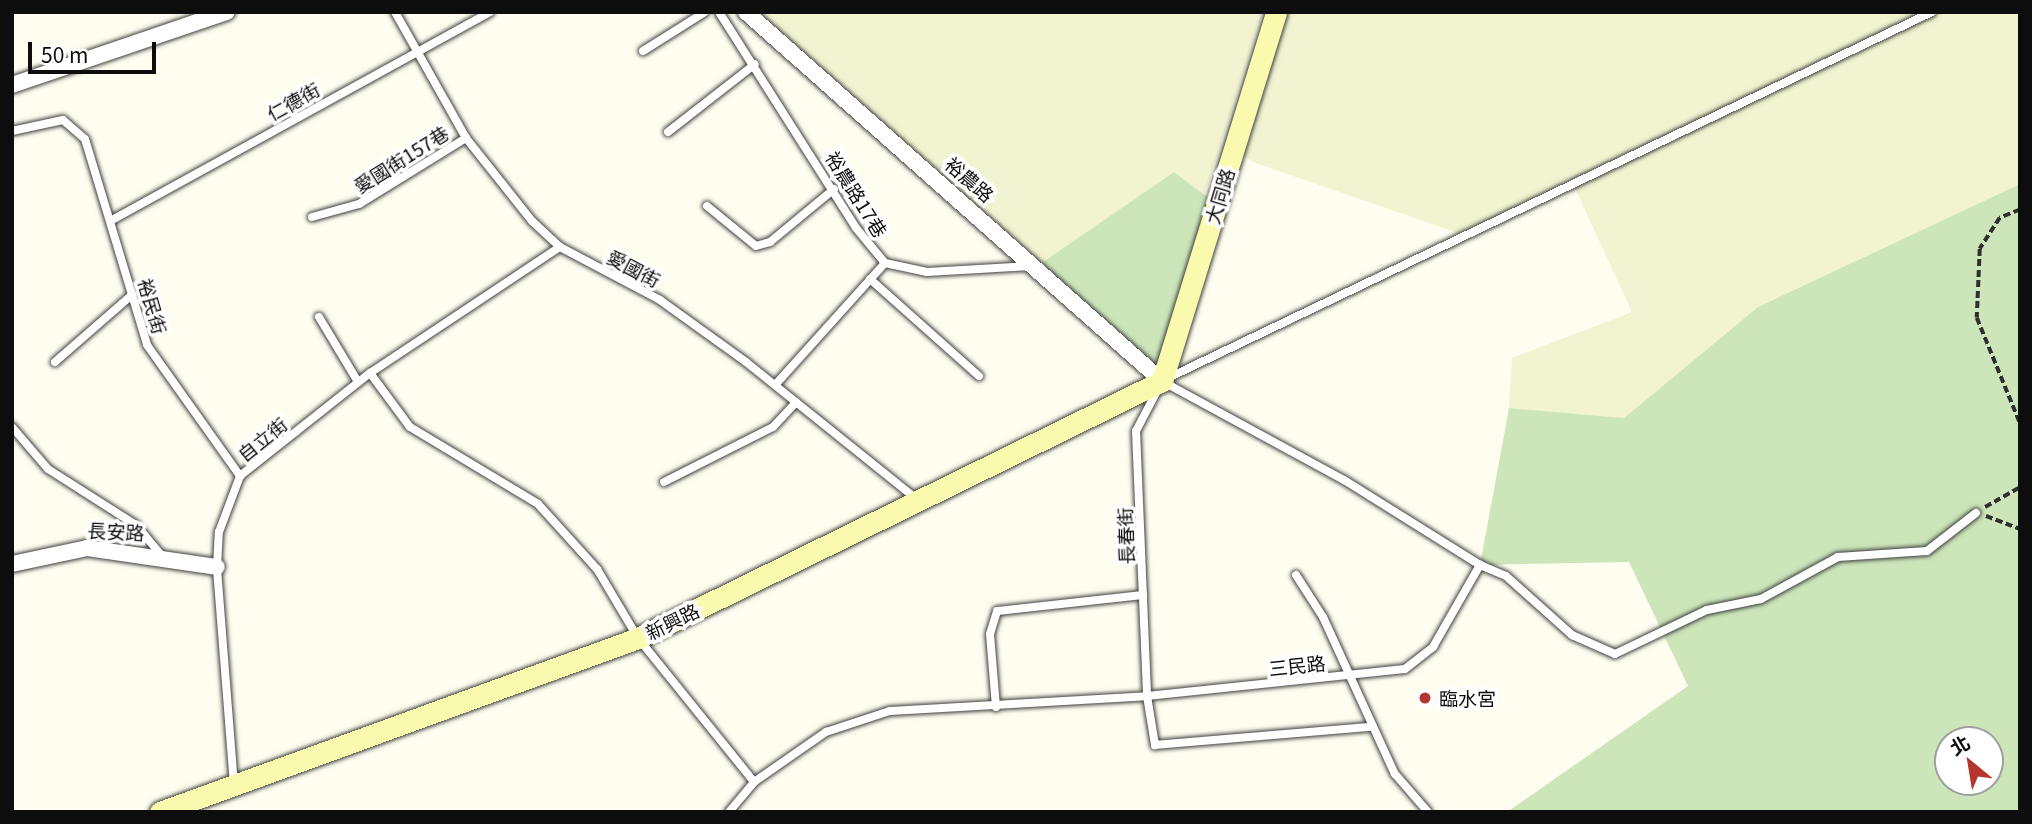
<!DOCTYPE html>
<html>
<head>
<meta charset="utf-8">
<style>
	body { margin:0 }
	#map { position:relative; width:2032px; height:824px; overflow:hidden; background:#fefdef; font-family:Georgia,"Noto Sans TC",serif }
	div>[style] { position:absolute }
	.farmland>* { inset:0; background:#f2f3d0 }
	.green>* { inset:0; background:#cce6ba }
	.path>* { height:3.5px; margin-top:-1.75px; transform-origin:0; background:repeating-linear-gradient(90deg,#2f2f2f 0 7px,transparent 0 10.5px) }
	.roads { filter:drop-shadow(0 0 2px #404040) drop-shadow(0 0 2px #404040) }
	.lane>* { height:8px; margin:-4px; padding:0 4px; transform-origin:4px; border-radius:4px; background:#fff }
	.street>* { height:16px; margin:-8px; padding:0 8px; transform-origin:8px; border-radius:8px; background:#fff }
	.secondary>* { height:21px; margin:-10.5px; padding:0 10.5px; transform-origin:10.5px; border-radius:10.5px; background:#fafaae }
	.dots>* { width:19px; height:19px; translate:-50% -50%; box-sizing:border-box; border:4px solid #fff; border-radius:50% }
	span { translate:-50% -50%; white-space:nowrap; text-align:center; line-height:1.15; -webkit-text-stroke:7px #fff; paint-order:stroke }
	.street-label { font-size:19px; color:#0d0d0d }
	.poi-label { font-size:19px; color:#0d0d0d }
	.left { translate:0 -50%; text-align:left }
	.frame { position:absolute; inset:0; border:14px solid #0d0d0d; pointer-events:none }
	.north { position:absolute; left:1934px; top:726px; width:70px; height:70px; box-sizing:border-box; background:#fff; border:2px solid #9e9e9e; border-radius:50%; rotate:330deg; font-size:19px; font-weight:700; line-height:28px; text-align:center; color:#0d0d0d }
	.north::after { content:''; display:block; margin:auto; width:24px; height:32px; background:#b5362e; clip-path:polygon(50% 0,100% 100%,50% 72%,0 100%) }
	.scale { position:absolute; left:28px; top:42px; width:128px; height:32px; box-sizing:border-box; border:4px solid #0d0d0d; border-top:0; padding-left:9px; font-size:21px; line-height:24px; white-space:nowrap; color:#0d0d0d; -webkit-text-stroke:5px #fff; paint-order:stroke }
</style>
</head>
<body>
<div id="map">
	<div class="farmland">
		<div style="clip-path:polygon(748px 12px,1263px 12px,1205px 194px,1174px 172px,1037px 266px)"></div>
		<div style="clip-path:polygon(1286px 12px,2020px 12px,2020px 184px,1758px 307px,1624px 418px,1509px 408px,1512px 358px,1632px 312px,1574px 186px,1467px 236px,1253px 162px,1239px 152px)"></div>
	</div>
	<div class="green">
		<div style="clip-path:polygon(1174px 172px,1219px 205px,1161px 375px,1037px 266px)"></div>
		<div style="clip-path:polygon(evenodd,2020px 184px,2020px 812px,1507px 812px,1688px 686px,1629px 562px,1480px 565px,1509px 408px,1624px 418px,1758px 307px,2020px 184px,1948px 740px,1990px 740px,1990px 782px,1948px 782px,1948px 740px)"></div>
	</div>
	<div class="path">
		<div style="left:2020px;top:210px;width:22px;rotate:158deg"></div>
		<div style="left:2000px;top:218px;width:37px;rotate:123deg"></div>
		<div style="left:1980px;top:249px;width:69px;rotate:92.5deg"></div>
		<div style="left:1977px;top:318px;width:113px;rotate:67.7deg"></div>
		<div style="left:1985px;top:507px;width:40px;rotate:-29.7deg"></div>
		<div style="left:1986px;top:516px;width:36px;rotate:21deg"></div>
	</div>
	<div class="roads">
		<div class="lane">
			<div style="left:395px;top:12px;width:145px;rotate:60.6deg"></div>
			<div style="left:466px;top:138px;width:106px;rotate:51.5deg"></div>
			<div style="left:532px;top:221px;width:38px;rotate:43deg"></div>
			<div style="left:560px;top:247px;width:113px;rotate:27.9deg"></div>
			<div style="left:660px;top:300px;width:106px;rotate:35.8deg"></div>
			<div style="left:746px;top:362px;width:217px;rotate:38.8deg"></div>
			<div style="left:719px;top:12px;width:256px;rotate:57.6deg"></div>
			<div style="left:856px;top:228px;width:45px;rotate:50.4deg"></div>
			<div style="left:885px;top:263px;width:43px;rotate:12.1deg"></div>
			<div style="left:927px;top:272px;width:104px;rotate:-3.3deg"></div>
			<div style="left:643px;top:51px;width:73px;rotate:-32.2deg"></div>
			<div style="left:12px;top:131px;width:52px;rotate:-12.2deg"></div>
			<div style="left:63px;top:120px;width:29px;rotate:41deg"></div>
			<div style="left:85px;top:139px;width:215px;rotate:73.2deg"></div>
			<div style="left:147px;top:345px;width:161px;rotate:54.6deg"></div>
			<div style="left:668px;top:132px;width:110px;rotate:-38deg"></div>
			<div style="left:707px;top:206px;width:63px;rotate:39.2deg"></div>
			<div style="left:756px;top:246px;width:15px;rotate:-16deg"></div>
			<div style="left:770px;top:242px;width:83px;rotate:-39.6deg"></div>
			<div style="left:312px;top:217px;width:49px;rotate:-15.5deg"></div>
			<div style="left:359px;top:204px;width:126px;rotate:-31.7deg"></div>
			<div style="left:112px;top:220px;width:431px;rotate:-28.8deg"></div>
			<div style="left:870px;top:279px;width:146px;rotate:41.7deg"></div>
			<div style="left:319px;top:317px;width:76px;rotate:59deg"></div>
			<div style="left:55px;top:362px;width:103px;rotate:-41.1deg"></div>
			<div style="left:370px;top:373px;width:67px;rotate:53.5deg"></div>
			<div style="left:410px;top:427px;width:149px;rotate:31deg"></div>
			<div style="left:538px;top:504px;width:88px;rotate:47.8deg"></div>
			<div style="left:597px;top:569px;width:80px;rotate:59.3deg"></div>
			<div style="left:638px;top:638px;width:185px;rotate:51.1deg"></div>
			<div style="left:1168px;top:378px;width:847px;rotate:-25.6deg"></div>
			<div style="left:776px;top:384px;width:163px;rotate:-48deg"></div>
			<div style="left:1158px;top:389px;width:47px;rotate:117.6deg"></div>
			<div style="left:1136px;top:431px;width:265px;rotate:87.6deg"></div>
			<div style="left:1147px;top:696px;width:50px;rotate:80.7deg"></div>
			<div style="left:1155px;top:745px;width:216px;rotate:-4.8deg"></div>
			<div style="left:12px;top:427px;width:55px;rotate:49.4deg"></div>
			<div style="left:48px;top:469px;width:104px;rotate:32.5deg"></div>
			<div style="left:136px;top:525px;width:40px;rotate:50deg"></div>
			<div style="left:664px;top:482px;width:122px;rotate:-26.8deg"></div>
			<div style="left:773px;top:427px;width:34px;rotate:-47deg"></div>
			<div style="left:1480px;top:565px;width:28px;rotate:23deg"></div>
			<div style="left:1506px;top:576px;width:89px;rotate:41.8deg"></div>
			<div style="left:1572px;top:635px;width:47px;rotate:23.8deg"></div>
			<div style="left:1615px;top:654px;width:102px;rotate:-25.6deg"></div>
			<div style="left:1707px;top:610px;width:55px;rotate:-11.5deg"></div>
			<div style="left:1761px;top:599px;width:88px;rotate:-28.6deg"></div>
			<div style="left:1838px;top:557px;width:89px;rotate:-3.9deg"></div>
			<div style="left:1927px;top:551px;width:62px;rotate:-37.8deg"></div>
			<div style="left:1296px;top:575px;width:50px;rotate:57.3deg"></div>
			<div style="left:1323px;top:617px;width:173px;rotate:65.4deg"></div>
			<div style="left:1395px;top:774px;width:50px;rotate:49deg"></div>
			<div style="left:996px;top:707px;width:73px;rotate:-94.7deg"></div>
			<div style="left:990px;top:634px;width:24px;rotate:-73deg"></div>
			<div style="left:997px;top:611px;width:147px;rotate:-6.3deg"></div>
			<div style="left:234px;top:785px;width:219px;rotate:-94.5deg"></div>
			<div style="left:217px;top:567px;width:35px;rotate:-87deg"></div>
			<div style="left:219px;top:532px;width:60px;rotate:-69.4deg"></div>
			<div style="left:240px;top:476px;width:166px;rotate:-38.4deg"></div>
			<div style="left:370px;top:373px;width:228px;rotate:-33.6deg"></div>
			<div style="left:729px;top:812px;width:39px;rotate:-50deg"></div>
			<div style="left:754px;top:782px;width:88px;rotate:-34.8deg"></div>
			<div style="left:826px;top:732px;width:67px;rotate:-18.2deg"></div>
			<div style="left:890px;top:711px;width:257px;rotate:-3.3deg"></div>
			<div style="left:1147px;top:696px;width:259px;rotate:-6deg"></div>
			<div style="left:1405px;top:669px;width:36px;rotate:-38deg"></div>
			<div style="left:1433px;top:647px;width:95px;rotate:-60.2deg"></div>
			<div style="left:1480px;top:565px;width:160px;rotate:-148deg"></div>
			<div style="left:1344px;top:480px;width:207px;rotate:-151.5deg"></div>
		</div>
		<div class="street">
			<div style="left:746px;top:12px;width:556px;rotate:41.57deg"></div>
			<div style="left:12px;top:85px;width:227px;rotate:-18.8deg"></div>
			<div style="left:12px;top:564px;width:77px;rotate:-12deg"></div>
			<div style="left:87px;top:548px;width:131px;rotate:8.3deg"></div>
		</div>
		<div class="secondary">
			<div style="left:160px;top:812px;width:509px;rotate:-20deg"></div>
			<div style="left:638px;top:638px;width:584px;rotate:-26.13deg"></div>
			<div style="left:1162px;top:381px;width:386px;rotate:-72.8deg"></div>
		</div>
	</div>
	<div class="dots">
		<div style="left:1425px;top:698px;background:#b5362e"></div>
	</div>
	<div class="street-label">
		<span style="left:293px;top:101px;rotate:-29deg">仁德街</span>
		<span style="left:401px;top:159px;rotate:-32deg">愛國街157巷</span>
		<span style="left:970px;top:179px;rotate:41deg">裕農路</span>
		<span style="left:857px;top:194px;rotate:58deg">裕農路17巷</span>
		<span style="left:1219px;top:196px;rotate:-73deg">大同路</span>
		<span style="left:634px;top:268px;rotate:28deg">愛國街</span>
		<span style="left:153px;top:306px;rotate:74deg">裕民街</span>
		<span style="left:262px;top:439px;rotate:-39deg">自立街</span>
		<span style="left:116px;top:531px;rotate:3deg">長安路</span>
		<span style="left:1125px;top:536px;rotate:-92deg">長春街</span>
		<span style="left:672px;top:621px;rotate:-26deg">新興路</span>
		<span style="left:1297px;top:665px;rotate:-6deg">三民路</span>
	</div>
	<div class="poi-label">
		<span class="left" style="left:1439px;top:698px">臨水宮</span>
	</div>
	<div class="frame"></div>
	<div class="north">北</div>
	<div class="scale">50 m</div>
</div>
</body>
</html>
